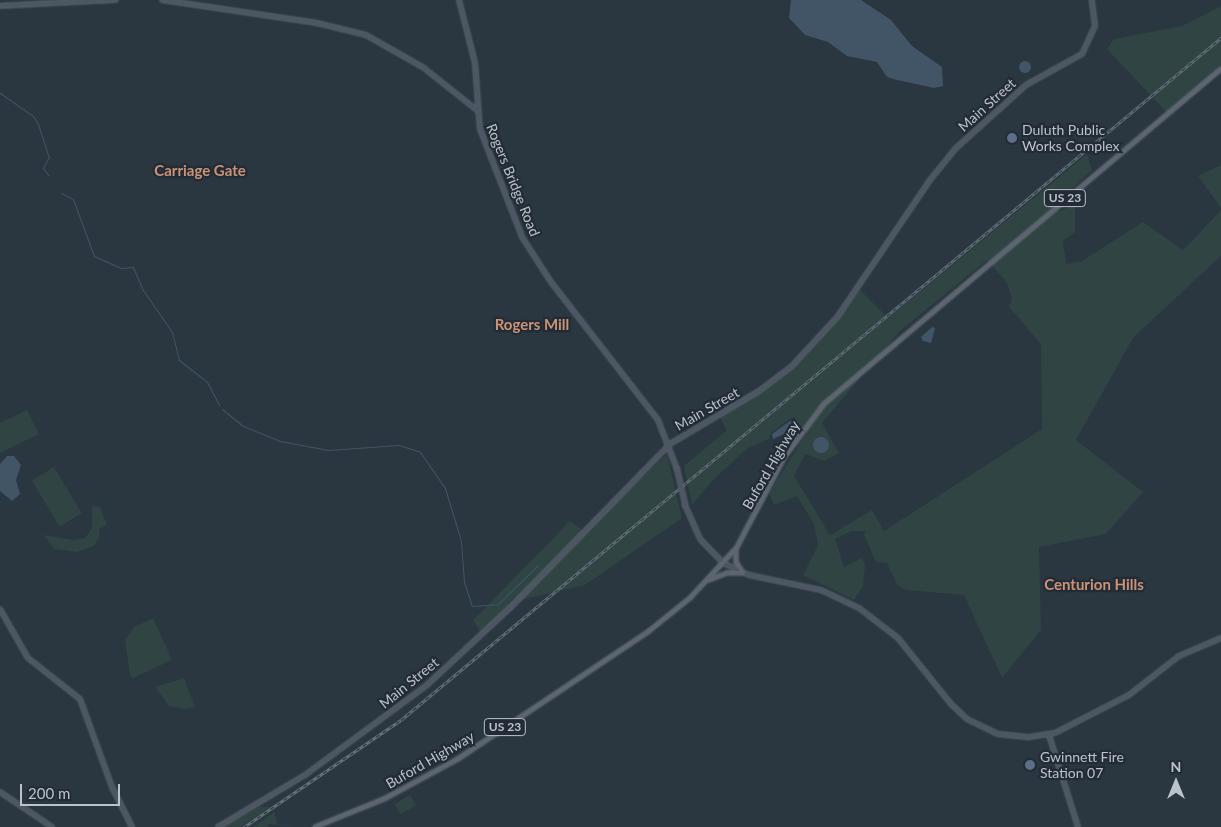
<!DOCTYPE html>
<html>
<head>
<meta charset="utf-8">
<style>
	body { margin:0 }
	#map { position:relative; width:1221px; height:827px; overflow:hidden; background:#2a3640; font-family:Lato,sans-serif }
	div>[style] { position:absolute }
	.green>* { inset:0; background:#2f4443; transform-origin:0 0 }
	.water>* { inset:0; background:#425567 }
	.round { border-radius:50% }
	.stream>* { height:1px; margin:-0.5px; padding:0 0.5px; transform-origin:0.5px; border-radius:0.5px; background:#425567 }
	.roads { filter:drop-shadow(0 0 1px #5c656e) drop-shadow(0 0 1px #5c656e) }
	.secondary>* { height:4px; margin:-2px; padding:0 2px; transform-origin:2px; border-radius:2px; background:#4d5763 }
	.primary>* { height:4px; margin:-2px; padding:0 2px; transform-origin:2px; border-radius:2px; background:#5d6670 }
	.rail>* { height:3px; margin-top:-1.5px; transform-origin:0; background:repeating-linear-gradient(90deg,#232c36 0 4px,#636e79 0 8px); box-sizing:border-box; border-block:1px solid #636e79 }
	.bridges { filter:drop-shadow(0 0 1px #5c656e) drop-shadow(0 0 1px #5c656e) }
	.secondary-bridge>* { height:4px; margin:-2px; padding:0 2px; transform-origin:2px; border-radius:2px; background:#4d5763 }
	.dots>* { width:14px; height:14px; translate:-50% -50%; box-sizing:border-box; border:2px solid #232c36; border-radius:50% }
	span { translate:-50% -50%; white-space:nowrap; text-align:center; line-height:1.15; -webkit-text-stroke:4.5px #232c36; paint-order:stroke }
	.shield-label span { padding:1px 4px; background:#232c36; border:1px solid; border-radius:4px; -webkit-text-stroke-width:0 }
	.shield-label { font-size:12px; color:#bbc2ca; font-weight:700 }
	.street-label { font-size:14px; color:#bbc2ca }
	.poi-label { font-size:14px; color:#bbc2ca }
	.left { translate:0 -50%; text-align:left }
	.neighbourhood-label { font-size:15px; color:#cb9376; font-weight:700 }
	.north { position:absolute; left:1151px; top:757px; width:50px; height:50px; -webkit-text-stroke:4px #232c36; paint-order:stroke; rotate:0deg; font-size:14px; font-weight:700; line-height:20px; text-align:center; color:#bbc2ca }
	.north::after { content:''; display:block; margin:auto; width:18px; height:22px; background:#bbc2ca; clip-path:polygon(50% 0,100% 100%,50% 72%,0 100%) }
	.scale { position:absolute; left:20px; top:784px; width:100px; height:22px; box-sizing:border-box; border:2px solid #bbc2ca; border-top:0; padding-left:6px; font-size:15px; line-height:18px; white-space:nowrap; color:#bbc2ca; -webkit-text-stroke:4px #232c36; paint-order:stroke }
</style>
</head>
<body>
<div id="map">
	<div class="green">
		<div style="clip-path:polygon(1221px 6px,1221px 68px,1168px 114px,1107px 49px,1114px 39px,1182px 26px)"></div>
		<div style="clip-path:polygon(evenodd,1087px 154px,1092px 170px,1053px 206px,1061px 211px,1075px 203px,1075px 232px,1063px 241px,1066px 264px,1082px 261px,1143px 222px,1183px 250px,1221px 210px,1221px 256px,1133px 338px,1076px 440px,1143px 492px,1106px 534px,1039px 547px,1041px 630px,1002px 678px,964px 595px,906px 590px,898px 586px,887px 563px,876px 562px,864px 534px,866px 531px,852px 531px,835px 539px,844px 567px,862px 558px,865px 565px,863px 587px,854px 600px,803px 575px,818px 545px,814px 524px,797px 496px,774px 505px,769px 493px,808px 431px,791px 418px,771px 433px,769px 439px,748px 448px,714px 479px,692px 505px,684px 466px,727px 430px,719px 416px,782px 377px,860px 290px,888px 318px,1087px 154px,987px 260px,1007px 283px,1012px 299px,1009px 307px,1041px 344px,1042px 429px,884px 531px,872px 510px,830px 535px,794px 476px,805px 454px,824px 461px,839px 453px,822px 423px,900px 331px,987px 260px)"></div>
		<div style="clip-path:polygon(1221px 165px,1221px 208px,1198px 176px)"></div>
		<div style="clip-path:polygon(27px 410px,39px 434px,0 453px,0 423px)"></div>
		<div style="clip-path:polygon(667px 454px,682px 518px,585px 585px,520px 600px,481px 633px,473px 620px,570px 521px,585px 532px)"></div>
		<div style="left:54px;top:467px;width:54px;height:26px;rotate:59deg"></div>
		<div style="clip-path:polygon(92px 506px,100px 507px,107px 525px,99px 529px,99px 538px,94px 546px,76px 552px,54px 549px,44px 535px,74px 540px,85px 538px,92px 528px)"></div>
		<div style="clip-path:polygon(153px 618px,172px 660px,133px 678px,130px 675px,125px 640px,134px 627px)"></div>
		<div style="clip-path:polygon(184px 678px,195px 707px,186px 709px,169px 706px,155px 687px)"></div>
		<div style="left:410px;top:795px;width:12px;height:18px;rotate:59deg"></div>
		<div style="clip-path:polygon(259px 807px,271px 807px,240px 827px,223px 827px)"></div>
		<div style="clip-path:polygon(274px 812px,278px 824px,296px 827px,269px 824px,268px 827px,254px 827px)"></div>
	</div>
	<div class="water">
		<div style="clip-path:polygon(791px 0,861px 0,891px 20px,912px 46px,942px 67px,943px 86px,934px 88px,893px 79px,887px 77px,877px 62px,847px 56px,828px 42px,805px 35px,789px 18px)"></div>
		<div class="round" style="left:1019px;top:61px;width:12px;height:12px"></div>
		<div style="clip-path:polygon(932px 327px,935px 328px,931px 343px,923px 341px,921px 337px)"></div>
		<div style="clip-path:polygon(790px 421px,795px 423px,788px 432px,773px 439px,772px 434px)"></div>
		<div class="round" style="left:813px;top:437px;width:16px;height:16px"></div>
		<div style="clip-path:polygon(7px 456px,14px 456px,21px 465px,16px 480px,20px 494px,12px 501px,0 491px,0 464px)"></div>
	</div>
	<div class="stream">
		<div style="left:0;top:93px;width:40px;rotate:34.9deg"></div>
		<div style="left:33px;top:116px;width:9px;rotate:58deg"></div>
		<div style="left:38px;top:124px;width:35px;rotate:72deg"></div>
		<div style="left:49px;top:157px;width:13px;rotate:119deg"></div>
		<div style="left:43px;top:168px;width:9px;rotate:54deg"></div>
		<div style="left:61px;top:193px;width:13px;rotate:27deg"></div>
		<div style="left:73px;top:199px;width:61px;rotate:69.8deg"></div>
		<div style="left:94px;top:256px;width:30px;rotate:24deg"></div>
		<div style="left:121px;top:268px;width:12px;rotate:-5deg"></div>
		<div style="left:133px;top:267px;width:25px;rotate:67deg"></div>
		<div style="left:143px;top:290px;width:51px;rotate:55.4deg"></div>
		<div style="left:172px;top:332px;width:29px;rotate:76deg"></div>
		<div style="left:179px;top:360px;width:36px;rotate:38deg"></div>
		<div style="left:207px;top:382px;width:26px;rotate:62deg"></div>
		<div style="left:222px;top:409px;width:27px;rotate:39deg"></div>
		<div style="left:243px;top:426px;width:40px;rotate:22deg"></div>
		<div style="left:280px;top:441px;width:49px;rotate:10.6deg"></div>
		<div style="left:328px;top:450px;width:71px;rotate:-4deg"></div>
		<div style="left:399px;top:445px;width:22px;rotate:18deg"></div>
		<div style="left:420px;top:452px;width:44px;rotate:55.2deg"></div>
		<div style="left:445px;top:488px;width:55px;rotate:73.2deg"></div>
		<div style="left:461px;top:541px;width:41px;rotate:85.8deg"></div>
		<div style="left:464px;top:582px;width:25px;rotate:72deg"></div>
		<div style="left:472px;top:606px;width:26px;rotate:-4deg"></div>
		<div style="left:498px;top:604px;width:56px;rotate:-44.3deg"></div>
	</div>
	<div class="roads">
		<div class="secondary">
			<div style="left:162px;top:0;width:157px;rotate:8.4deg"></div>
			<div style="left:317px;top:23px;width:50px;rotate:13.8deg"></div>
			<div style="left:366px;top:35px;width:67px;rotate:29.6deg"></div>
			<div style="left:424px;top:68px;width:69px;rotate:38.5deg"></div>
			<div style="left:459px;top:0;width:65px;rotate:75.7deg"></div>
			<div style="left:475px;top:63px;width:66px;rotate:85.7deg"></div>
			<div style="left:480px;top:129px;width:116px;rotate:68.7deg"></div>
			<div style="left:522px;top:237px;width:54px;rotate:57.2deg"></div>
			<div style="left:551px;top:282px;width:175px;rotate:52.2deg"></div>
			<div style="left:658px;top:420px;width:53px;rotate:68.8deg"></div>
			<div style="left:0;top:6px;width:116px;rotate:-3deg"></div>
			<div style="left:685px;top:505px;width:37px;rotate:66deg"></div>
			<div style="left:700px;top:539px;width:33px;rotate:46deg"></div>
			<div style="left:723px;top:563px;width:29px;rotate:25deg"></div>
			<div style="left:749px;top:575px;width:74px;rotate:11.8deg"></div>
			<div style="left:821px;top:590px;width:42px;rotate:25.3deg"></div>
			<div style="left:859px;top:608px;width:49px;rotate:37.6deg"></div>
			<div style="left:898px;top:638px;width:85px;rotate:51.2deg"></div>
			<div style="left:951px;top:704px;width:22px;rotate:43deg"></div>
			<div style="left:967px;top:719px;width:34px;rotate:26deg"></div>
			<div style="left:998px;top:734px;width:31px;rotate:6deg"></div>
			<div style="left:1029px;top:737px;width:26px;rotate:-9deg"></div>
			<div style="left:1055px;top:733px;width:83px;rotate:-27.2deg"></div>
			<div style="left:1129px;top:695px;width:63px;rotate:-38deg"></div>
			<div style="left:1179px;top:656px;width:46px;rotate:-23.2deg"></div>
			<div style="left:0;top:609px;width:56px;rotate:60.3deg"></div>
			<div style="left:28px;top:658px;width:66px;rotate:38.3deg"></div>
			<div style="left:80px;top:699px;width:94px;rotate:70deg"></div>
			<div style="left:112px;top:787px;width:45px;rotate:63.4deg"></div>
			<div style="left:1049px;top:735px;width:96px;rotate:72.5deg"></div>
			<div style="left:0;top:792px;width:63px;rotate:33.9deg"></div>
			<div style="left:218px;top:827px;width:101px;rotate:-30.9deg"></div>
			<div style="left:305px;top:775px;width:152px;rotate:-36.4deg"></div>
			<div style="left:427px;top:685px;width:113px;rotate:-42.9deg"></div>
			<div style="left:510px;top:608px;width:229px;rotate:-45.7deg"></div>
			<div style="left:670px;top:444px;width:104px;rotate:-30.8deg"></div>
			<div style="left:759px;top:391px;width:40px;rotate:-37deg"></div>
			<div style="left:791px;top:367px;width:69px;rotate:-47.3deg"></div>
			<div style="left:838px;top:316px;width:164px;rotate:-55.9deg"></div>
			<div style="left:930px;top:180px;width:40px;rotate:-51deg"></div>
			<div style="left:955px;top:149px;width:96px;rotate:-42deg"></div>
			<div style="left:1026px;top:85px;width:64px;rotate:-29deg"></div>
			<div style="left:1082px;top:54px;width:31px;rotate:-65deg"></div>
			<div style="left:1095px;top:26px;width:26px;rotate:-97deg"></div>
		</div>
		<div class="primary">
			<div style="left:709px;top:580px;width:19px;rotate:-21deg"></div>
			<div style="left:727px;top:573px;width:16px"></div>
			<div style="left:743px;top:573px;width:13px;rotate:-122deg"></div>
			<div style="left:736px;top:562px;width:13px;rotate:-90deg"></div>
			<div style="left:315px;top:827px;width:74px;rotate:-22.1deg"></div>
			<div style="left:384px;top:799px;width:84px;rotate:-28.4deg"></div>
			<div style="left:458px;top:759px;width:230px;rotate:-33.8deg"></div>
			<div style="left:649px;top:631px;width:53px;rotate:-38.8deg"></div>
			<div style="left:690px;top:598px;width:69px;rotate:-47.3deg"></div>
			<div style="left:737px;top:547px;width:103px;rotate:-62.2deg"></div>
			<div style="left:785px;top:456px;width:65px;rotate:-53.1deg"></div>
			<div style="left:824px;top:404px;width:519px;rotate:-40.16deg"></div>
		</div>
	</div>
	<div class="rail">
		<div style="left:244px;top:827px;width:190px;rotate:-34.3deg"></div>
		<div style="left:401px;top:720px;width:1067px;rotate:-39.75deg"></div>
	</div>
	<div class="bridges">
		<div class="secondary-bridge">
			<div style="left:677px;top:469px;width:37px;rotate:77deg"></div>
		</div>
	</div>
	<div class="dots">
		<div style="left:1012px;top:138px;background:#5c6f8a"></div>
		<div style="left:1030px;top:765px;background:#5c6f8a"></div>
	</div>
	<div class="shield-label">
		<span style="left:1065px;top:198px">US 23</span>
		<span style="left:505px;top:727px">US 23</span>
	</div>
	<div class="street-label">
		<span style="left:987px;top:105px;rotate:-42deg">Main Street</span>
		<span style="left:513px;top:180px;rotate:68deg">Rogers Bridge Road</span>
		<span style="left:707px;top:409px;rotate:-30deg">Main Street</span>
		<span style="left:771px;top:465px;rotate:-60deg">Buford Highway</span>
		<span style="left:409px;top:683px;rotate:-39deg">Main Street</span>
		<span style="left:430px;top:760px;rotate:-30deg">Buford Highway</span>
	</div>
	<div class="poi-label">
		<span class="left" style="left:1022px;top:138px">Duluth Public<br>Works Complex</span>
		<span class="left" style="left:1040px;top:765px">Gwinnett Fire<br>Station 07</span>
	</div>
	<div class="neighbourhood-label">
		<span style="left:200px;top:171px">Carriage Gate</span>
		<span style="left:532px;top:325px">Rogers Mill</span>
		<span style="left:1094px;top:585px">Centurion Hills</span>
	</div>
	<div class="north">N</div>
	<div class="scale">200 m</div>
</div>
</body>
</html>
